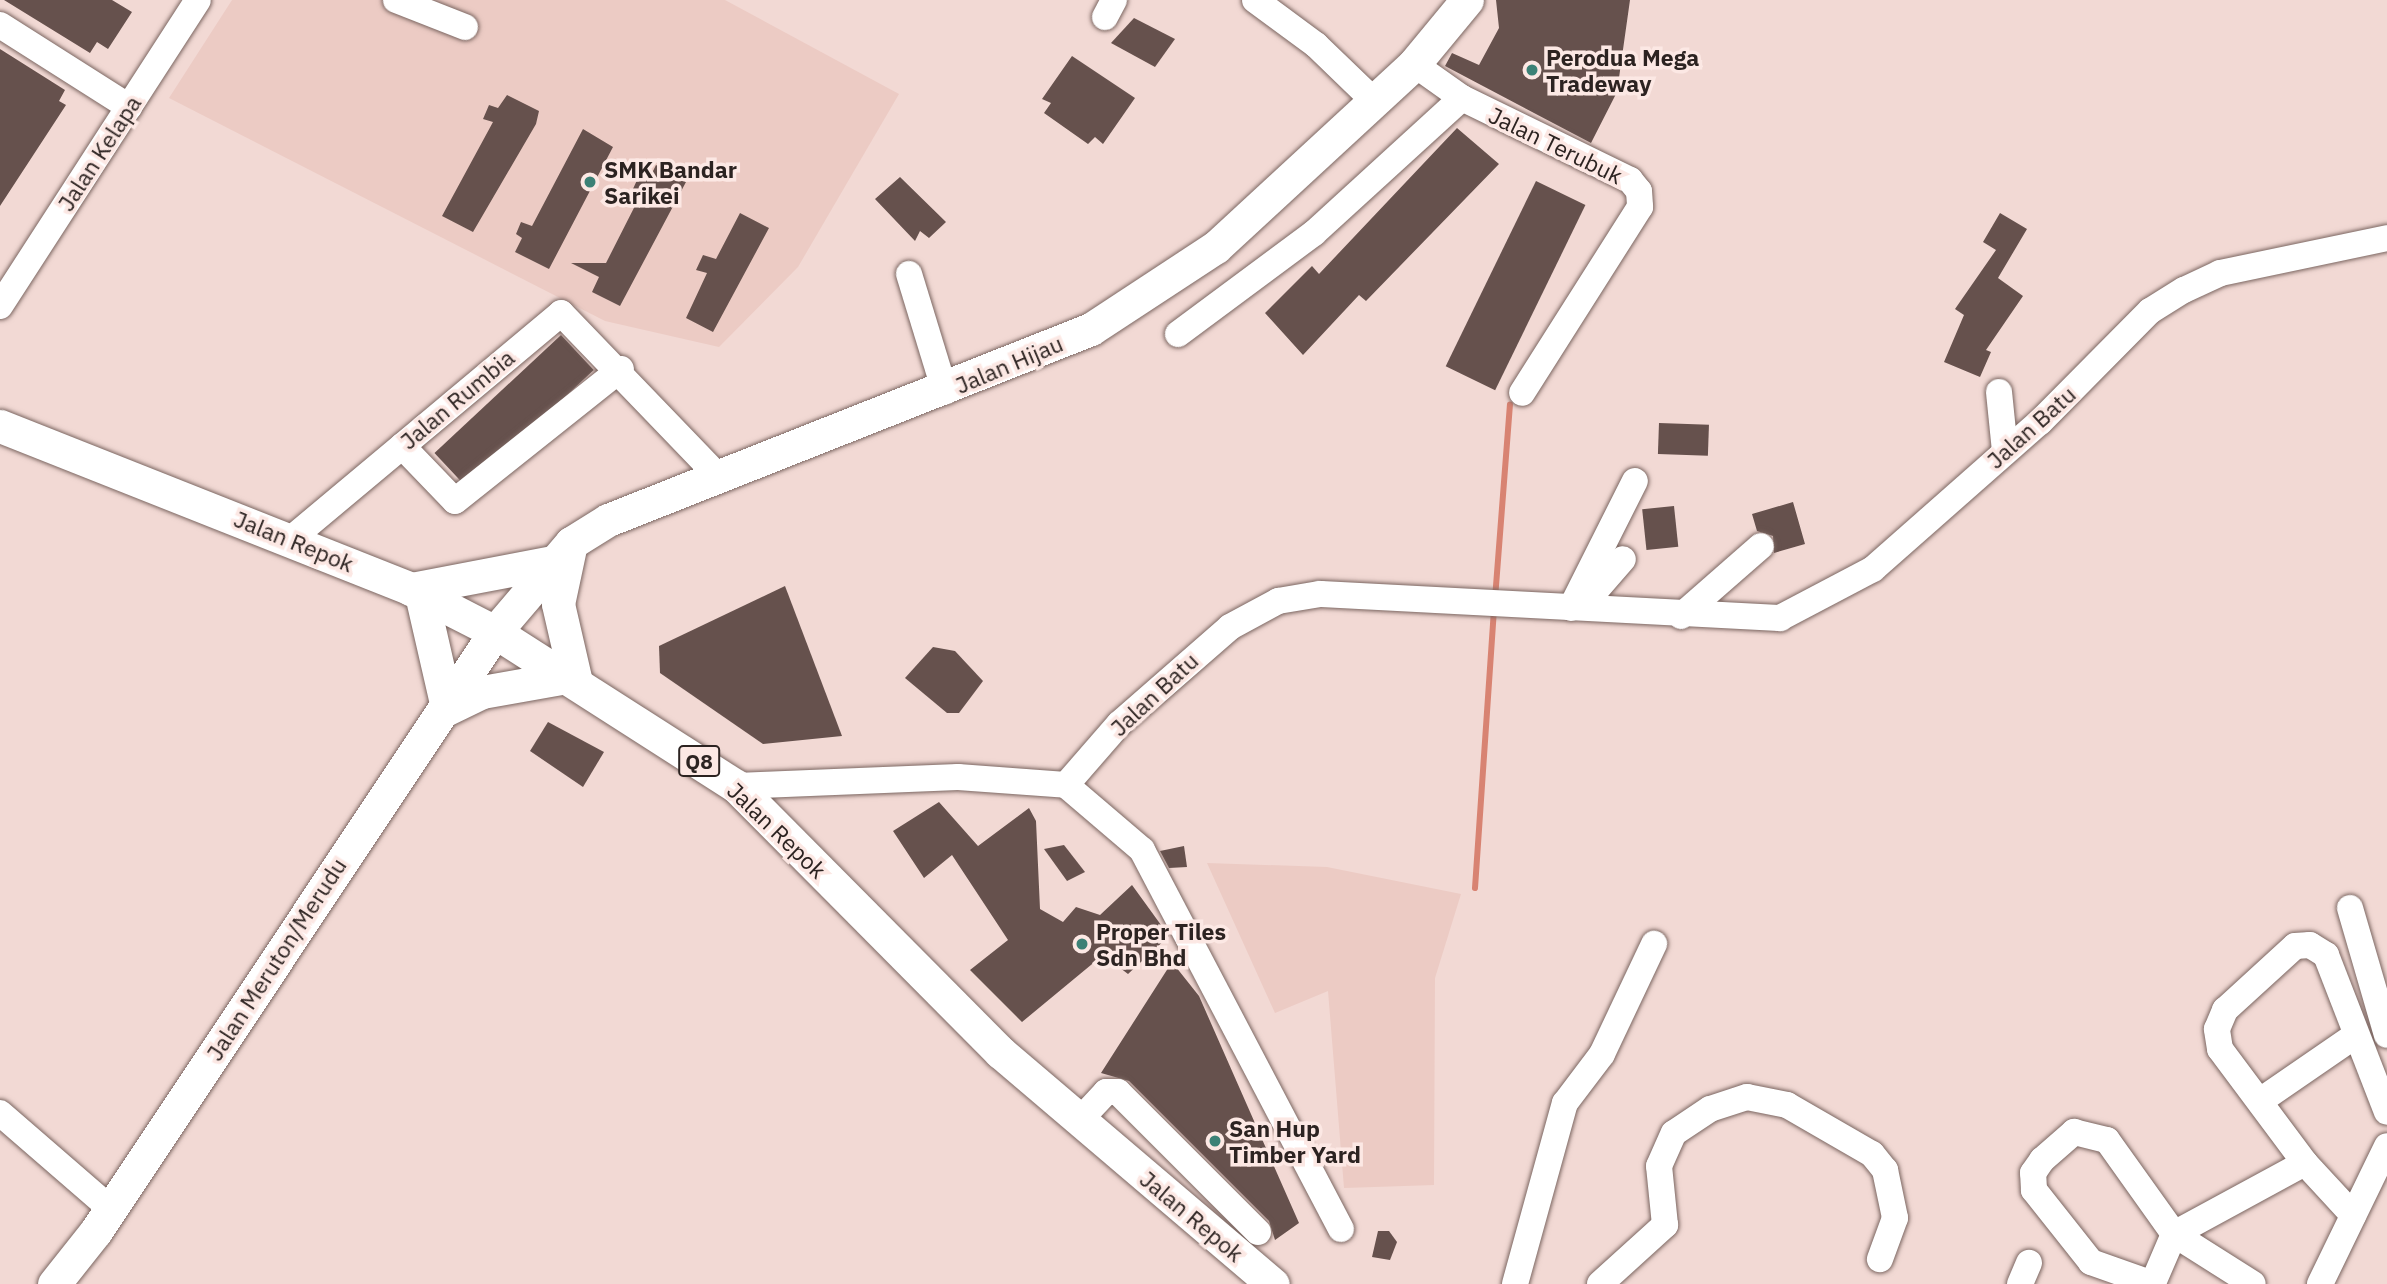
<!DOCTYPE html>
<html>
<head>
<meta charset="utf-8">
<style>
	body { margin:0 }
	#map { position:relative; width:2387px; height:1284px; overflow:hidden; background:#f2d9d4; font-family:"IBM Plex Sans",sans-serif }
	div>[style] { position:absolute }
	.built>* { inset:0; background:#eccbc4 }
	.stream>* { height:6px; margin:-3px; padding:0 3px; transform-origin:3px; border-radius:3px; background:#d88372 }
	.building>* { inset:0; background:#66514d; transform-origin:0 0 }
	.roads { filter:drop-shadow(0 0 2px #7b6661) drop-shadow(0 0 2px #7b6661) }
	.minor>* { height:26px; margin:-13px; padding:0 13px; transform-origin:13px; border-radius:13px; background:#fff }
	.major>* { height:33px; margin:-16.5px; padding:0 16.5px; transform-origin:16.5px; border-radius:16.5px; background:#fff }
	.dots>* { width:19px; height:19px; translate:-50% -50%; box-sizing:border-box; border:4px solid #fce8e4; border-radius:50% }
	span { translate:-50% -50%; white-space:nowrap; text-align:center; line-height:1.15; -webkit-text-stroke:7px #fce8e4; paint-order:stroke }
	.shield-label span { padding:2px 5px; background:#fce8e4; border:2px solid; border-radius:5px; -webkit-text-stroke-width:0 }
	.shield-label { font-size:21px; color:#2c2321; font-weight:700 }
	.poi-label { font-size:23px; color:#2c2321; font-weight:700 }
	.left { translate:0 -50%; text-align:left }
	.street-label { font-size:23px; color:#2c2321 }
</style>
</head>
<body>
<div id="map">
	<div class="built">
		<div style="clip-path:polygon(232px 0,725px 0,899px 94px,798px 267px,719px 347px,605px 321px,169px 98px)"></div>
		<div style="clip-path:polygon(1207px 863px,1327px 867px,1461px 894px,1435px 978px,1434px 1185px,1344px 1188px,1328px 991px,1275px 1013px)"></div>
	</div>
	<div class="stream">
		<div style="left:1495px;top:599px;width:195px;rotate:-85.6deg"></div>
		<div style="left:1475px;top:888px;width:280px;rotate:-86.1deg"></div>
	</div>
	<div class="building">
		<div style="clip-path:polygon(4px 0,112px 0,132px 12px,108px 49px,97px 42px,90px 53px)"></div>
		<div style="clip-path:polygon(1496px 0,1630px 0,1617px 92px,1591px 143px,1445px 66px,1452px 53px,1479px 65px,1499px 28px)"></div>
		<div style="clip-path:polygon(1134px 18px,1175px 39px,1155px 67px,1111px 43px)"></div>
		<div style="clip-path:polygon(0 49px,65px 90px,59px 101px,66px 105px,0 206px)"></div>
		<div style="clip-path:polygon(1072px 56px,1135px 98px,1103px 144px,1095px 137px,1088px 144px,1044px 113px,1051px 103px,1042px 99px)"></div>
		<div style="clip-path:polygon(507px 95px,539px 111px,536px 124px,473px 232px,442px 216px,493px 122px,483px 119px,489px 105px,498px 108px)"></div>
		<div style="clip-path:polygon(1457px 128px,1499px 164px,1366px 301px,1359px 295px,1303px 355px,1265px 313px,1312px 266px,1319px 274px)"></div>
		<div style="clip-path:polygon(583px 129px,613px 147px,549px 269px,515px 252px,522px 238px,516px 234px,521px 222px,532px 226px)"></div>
		<div style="clip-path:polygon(656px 165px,686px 182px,620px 306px,592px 292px,599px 277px,571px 263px,606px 263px,641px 194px,632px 191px,638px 178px,649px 179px)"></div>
		<div style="clip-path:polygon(900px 177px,946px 222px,929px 238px,920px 231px,915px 241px,875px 199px)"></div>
		<div style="left:1536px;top:181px;width:55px;height:206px;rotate:26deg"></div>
		<div style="clip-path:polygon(740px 213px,769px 228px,713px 332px,686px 318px,707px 273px,696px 270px,703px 255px,716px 259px)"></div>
		<div style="clip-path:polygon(2000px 213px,2027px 229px,1998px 278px,2023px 296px,1986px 350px,1991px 352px,1980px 377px,1944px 362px,1964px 315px,1955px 309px,1996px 250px,1983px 242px)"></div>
		<div style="left:561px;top:335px;width:48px;height:173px;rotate:47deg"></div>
		<div style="left:1659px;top:423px;width:50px;height:31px;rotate:2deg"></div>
		<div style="clip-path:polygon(1793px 502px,1805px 544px,1774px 553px,1773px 536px,1757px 531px,1752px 514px)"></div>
		<div style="left:1674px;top:506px;width:41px;height:32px;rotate:84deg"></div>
		<div style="clip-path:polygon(785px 586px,842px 736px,763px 744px,660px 673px,659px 646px)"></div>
		<div style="clip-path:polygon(933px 647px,955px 651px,983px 681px,959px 713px,947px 713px,905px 678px)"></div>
		<div style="clip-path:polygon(548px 722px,604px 752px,583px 787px,530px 751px)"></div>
		<div style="clip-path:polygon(939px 802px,978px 846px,1029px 808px,1036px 821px,1040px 909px,1063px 922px,1076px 907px,1100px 915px,1132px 885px,1169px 936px,1128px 974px,1103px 955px,1022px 1022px,970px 970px,1008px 940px,952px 855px,924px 878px,893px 831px)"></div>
		<div style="clip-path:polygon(1064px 845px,1085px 872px,1067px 881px,1044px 849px)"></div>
		<div style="clip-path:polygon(1184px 846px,1187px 867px,1169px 868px,1160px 851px)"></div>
		<div style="clip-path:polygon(1172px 962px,1199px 996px,1299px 1223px,1275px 1240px,1269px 1221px,1129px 1081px,1101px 1073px)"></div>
		<div style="clip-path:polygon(1378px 1231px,1389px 1231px,1397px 1242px,1390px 1260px,1372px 1257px)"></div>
	</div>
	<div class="roads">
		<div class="minor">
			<div style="left:396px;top:0;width:74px;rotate:21.4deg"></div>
			<div style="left:1255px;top:0;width:76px;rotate:36.4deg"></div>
			<div style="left:1316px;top:45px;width:82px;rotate:44deg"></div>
			<div style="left:1105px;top:17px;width:19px;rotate:-62deg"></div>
			<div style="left:0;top:25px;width:153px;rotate:32.4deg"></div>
			<div style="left:1414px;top:64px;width:59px;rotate:35.3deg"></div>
			<div style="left:1462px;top:98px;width:187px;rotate:26deg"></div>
			<div style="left:1630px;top:180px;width:14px;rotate:51deg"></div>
			<div style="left:1639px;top:191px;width:16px;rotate:86deg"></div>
			<div style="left:1640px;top:207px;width:220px;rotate:122.4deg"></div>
			<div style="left:909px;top:274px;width:123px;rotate:73deg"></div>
			<div style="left:0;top:306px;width:364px;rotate:-57.1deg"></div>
			<div style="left:1178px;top:334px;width:169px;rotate:-36.6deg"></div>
			<div style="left:1314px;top:233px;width:200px;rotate:-42.4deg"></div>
			<div style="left:1999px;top:392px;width:59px;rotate:84.2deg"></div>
			<div style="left:402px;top:446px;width:76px;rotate:46.1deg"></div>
			<div style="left:455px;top:501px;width:212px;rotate:-38.5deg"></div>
			<div style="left:291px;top:539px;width:352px;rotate:-39.9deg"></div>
			<div style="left:561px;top:313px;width:228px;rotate:46.1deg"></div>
			<div style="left:1590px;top:597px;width:50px;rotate:-49deg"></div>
			<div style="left:1571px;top:608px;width:142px;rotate:-63.3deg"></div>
			<div style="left:1681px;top:616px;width:106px;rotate:-41.2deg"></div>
			<div style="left:1066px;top:785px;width:100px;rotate:40.5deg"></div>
			<div style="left:1142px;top:850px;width:428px;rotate:62.3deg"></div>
			<div style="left:736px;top:786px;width:222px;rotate:-2.3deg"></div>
			<div style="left:958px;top:777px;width:108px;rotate:4.2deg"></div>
			<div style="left:1066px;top:785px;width:81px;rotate:-49deg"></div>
			<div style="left:1119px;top:724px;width:147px;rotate:-41.1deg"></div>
			<div style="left:1230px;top:627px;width:55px;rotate:-28.4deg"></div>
			<div style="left:1278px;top:601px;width:43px;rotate:-9.5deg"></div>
			<div style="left:1320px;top:594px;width:461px;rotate:3deg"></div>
			<div style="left:1780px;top:618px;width:105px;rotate:-27.8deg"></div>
			<div style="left:1873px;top:569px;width:222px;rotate:-41.4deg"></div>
			<div style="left:2040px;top:422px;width:156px;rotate:-45.3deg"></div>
			<div style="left:2150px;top:311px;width:40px;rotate:-32deg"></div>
			<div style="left:2184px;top:290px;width:40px;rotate:-25deg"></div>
			<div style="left:2220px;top:273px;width:171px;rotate:-11.8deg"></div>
			<div style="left:2350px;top:908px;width:132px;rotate:73.8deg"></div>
			<div style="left:2260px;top:1101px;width:116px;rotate:-34.5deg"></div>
			<div style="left:0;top:1113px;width:147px;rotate:40.9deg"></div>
			<div style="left:1078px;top:1122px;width:41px;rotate:-47deg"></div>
			<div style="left:1106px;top:1092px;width:12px"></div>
			<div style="left:1118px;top:1092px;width:198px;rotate:45deg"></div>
			<div style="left:2305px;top:1163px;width:71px;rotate:47.3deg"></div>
			<div style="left:2153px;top:1283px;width:53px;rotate:-66.8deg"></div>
			<div style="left:2174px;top:1234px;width:149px;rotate:-28.5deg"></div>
			<div style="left:2305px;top:1163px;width:142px;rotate:-126.7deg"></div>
			<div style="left:2220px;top:1049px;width:20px;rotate:-99deg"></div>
			<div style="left:2217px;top:1029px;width:21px;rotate:-67deg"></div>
			<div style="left:2225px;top:1010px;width:95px;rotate:-42.4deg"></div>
			<div style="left:2295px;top:946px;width:15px;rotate:-4deg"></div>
			<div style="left:2310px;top:945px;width:19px;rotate:32deg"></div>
			<div style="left:2326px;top:955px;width:168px;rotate:68.8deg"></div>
			<div style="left:1515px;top:1284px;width:188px;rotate:-74.6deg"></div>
			<div style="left:1565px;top:1103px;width:61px;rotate:-52.9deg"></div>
			<div style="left:1602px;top:1054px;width:122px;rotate:-64.7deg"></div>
			<div style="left:1600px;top:1284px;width:88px;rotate:-42.2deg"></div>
			<div style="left:1665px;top:1225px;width:59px;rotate:-95.8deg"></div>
			<div style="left:1659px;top:1166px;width:36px;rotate:-66deg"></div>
			<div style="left:1674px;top:1133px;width:43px;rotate:-33.7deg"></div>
			<div style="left:1710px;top:1109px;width:39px;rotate:-18deg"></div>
			<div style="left:1747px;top:1097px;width:41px;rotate:11.3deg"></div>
			<div style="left:1787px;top:1105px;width:98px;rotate:30deg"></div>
			<div style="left:1872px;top:1154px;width:21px;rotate:51deg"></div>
			<div style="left:1885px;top:1170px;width:49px;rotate:78.2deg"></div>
			<div style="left:1895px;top:1218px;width:44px;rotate:110.1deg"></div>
			<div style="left:2020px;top:1284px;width:23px;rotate:-67deg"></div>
			<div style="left:2153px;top:1284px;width:66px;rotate:-160.5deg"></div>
			<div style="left:2091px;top:1262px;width:92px;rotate:-128.4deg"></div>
			<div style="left:2034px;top:1190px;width:17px;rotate:-93deg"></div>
			<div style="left:2033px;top:1173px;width:16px;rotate:-55deg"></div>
			<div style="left:2042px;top:1160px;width:43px;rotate:-41.2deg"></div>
			<div style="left:2074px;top:1132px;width:34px;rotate:14deg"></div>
			<div style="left:2107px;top:1140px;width:115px;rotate:54.5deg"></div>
			<div style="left:2174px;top:1234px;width:93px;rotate:32.3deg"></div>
			<div style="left:2320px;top:1284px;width:153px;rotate:-64.1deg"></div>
		</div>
		<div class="major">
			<div style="left:0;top:426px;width:442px;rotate:21.6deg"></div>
			<div style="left:411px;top:589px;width:94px;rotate:27.1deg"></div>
			<div style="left:495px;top:632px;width:286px;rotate:32.6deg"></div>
			<div style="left:736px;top:786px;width:375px;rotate:45.2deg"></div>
			<div style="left:1000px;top:1052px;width:358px;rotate:40.4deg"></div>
			<div style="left:571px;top:543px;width:62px;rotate:102deg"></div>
			<div style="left:558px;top:604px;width:80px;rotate:77deg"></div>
			<div style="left:411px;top:589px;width:145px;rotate:-10.8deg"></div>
			<div style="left:421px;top:594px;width:112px;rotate:77.1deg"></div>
			<div style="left:443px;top:711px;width:43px;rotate:-26deg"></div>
			<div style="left:482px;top:692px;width:86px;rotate:-10deg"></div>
			<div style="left:54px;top:1284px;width:68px;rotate:-51.6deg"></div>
			<div style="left:96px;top:1231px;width:720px;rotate:-56.33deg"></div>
			<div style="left:495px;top:632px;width:117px;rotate:-49.5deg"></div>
			<div style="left:571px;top:543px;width:44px;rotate:-31.9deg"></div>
			<div style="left:608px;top:520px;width:519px;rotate:-21.58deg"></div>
			<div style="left:1091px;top:329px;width:149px;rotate:-33.3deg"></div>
			<div style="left:1216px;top:247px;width:270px;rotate:-42.7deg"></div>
			<div style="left:1414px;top:64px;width:83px;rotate:-50.4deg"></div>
		</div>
	</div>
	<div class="dots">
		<div style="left:1532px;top:70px;background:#3c8176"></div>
		<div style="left:590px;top:182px;background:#3c8176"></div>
		<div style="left:1082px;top:944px;background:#3c8176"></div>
		<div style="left:1215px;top:1141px;background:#3c8176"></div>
	</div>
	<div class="shield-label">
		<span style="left:699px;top:761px">Q8</span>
	</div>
	<div class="poi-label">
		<span class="left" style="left:1546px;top:70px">Perodua Mega<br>Tradeway</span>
		<span class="left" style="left:604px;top:182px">SMK Bandar<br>Sarikei</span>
		<span class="left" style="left:1096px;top:944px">Proper Tiles<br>Sdn Bhd</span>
		<span class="left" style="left:1229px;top:1141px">San Hup<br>Timber Yard</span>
	</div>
	<div class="street-label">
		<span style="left:1556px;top:145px;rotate:26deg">Jalan Terubuk</span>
		<span style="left:99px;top:153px;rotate:-57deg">Jalan Kelapa</span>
		<span style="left:1009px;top:364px;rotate:-23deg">Jalan Hijau</span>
		<span style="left:457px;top:399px;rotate:-40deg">Jalan Rumbia</span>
		<span style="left:2031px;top:427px;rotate:-42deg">Jalan Batu</span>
		<span style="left:294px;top:541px;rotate:22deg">Jalan Repok</span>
		<span style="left:1154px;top:694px;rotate:-43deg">Jalan Batu</span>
		<span style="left:777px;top:830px;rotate:44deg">Jalan Repok</span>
		<span style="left:276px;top:959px;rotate:-57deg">Jalan Meruton/Merudu</span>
		<span style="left:1192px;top:1216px;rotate:40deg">Jalan Repok</span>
	</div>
</div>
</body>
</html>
